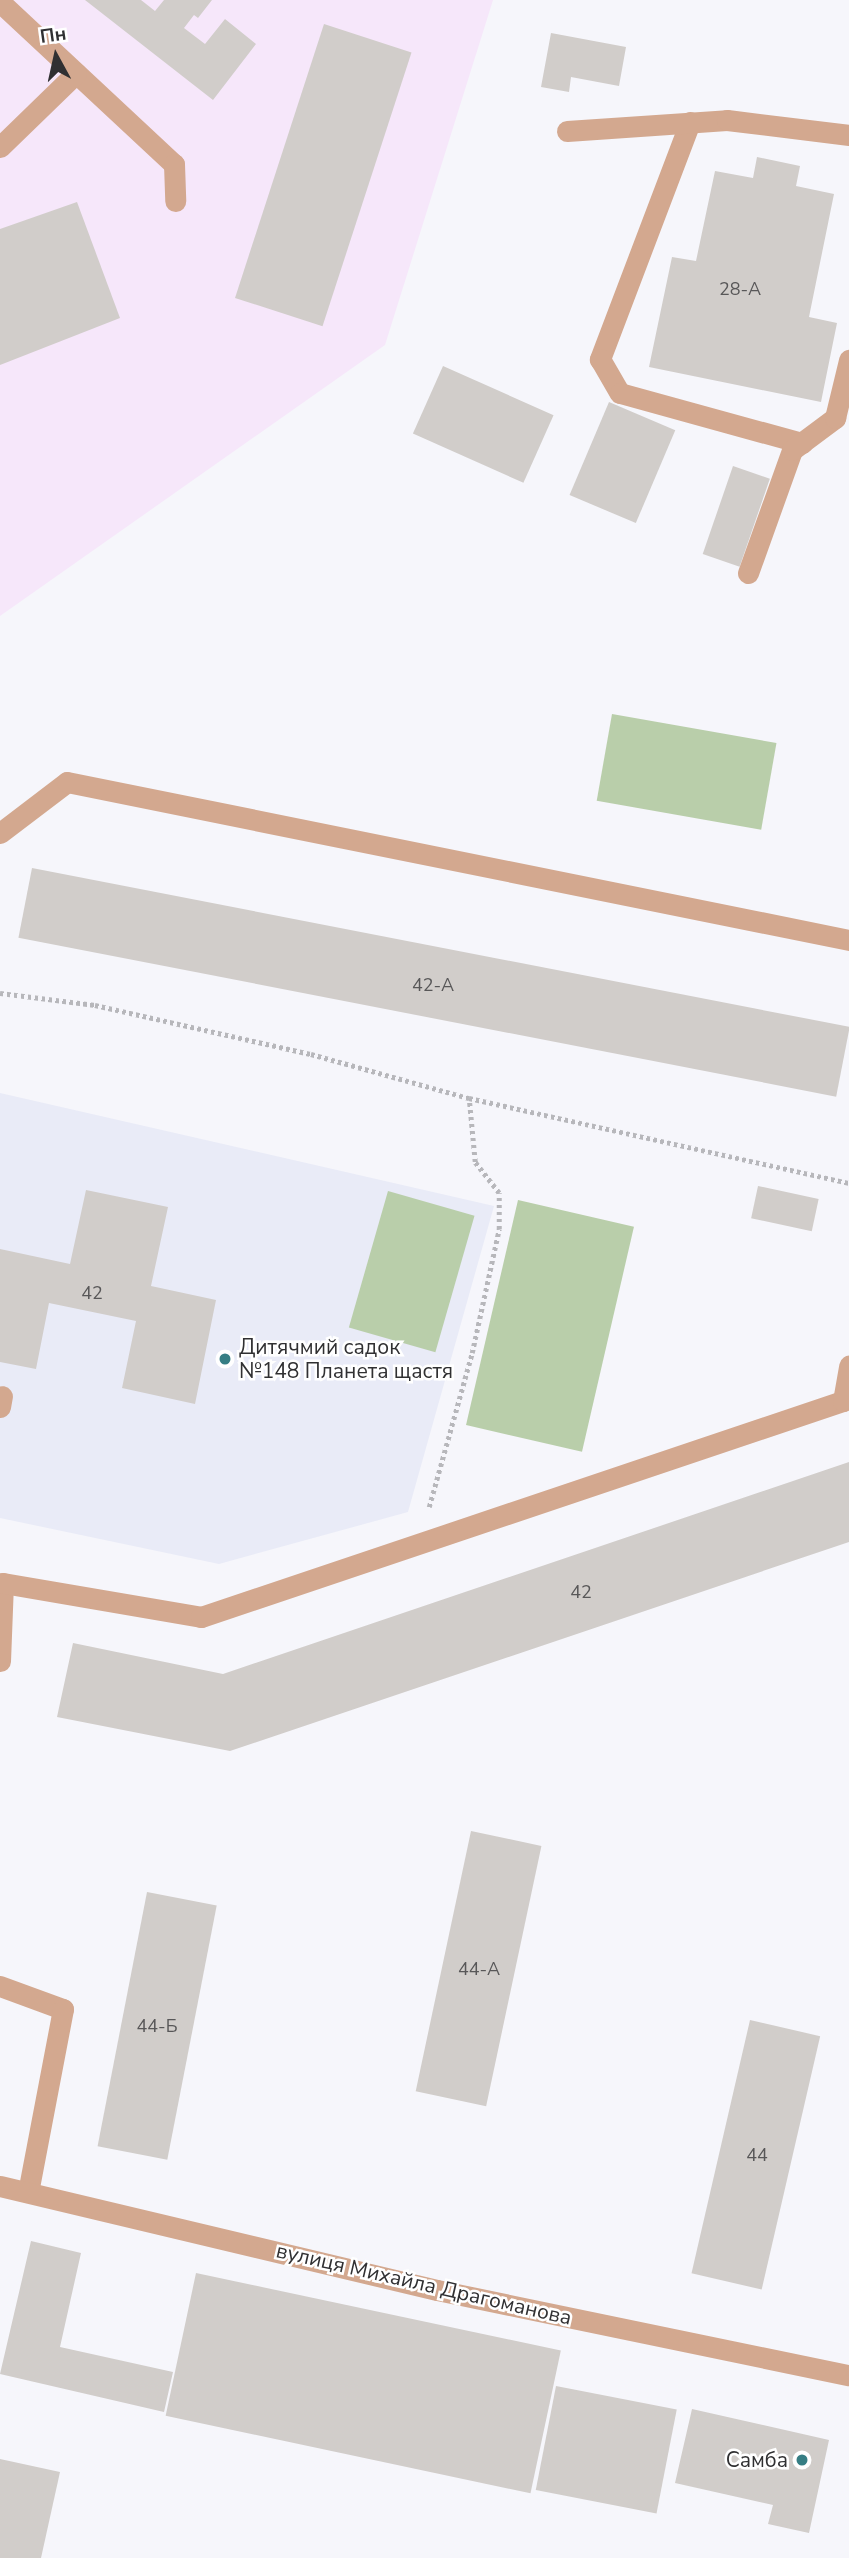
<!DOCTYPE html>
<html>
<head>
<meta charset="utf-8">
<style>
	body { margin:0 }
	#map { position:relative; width:849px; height:2558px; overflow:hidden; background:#f6f6fb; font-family:"Nunito Sans",sans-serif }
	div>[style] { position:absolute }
	.built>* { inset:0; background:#e9ebf7 }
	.industrial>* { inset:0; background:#f6e7fa }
	.green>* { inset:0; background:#b9ceaa; transform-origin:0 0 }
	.building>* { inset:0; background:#d1cdca; transform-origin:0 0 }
	.path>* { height:4.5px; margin-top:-2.25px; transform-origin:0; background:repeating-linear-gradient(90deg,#b7b7bb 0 3.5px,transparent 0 7px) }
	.lane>* { height:21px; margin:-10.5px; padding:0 10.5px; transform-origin:10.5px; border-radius:10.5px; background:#d3a88f }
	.street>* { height:21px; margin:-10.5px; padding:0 10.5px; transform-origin:10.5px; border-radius:10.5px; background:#d3a88f }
	.dots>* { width:19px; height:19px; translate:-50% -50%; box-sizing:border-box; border:4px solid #fff; border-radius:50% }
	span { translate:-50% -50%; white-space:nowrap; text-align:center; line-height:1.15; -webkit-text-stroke:5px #fff; paint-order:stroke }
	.number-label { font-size:18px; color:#585758 }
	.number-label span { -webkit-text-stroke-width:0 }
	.poi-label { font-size:21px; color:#303032 }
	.left { translate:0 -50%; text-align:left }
	.right { translate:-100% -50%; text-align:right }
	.street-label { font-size:21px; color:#303032 }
	.north { position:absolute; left:21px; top:21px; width:70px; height:70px; -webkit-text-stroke:5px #fff; paint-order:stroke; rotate:352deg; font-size:19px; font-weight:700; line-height:28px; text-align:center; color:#303032 }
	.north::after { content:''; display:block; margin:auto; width:24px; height:32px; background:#303032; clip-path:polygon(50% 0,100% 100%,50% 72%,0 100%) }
</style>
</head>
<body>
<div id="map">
	<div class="built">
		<div style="clip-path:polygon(0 1093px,494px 1206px,408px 1512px,219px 1564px,0 1518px)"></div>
	</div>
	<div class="industrial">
		<div style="clip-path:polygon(0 0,493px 0,385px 345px,0 616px)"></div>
	</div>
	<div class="green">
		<div style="left:612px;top:714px;width:167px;height:88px;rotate:10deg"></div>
		<div style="left:388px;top:1191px;width:90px;height:142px;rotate:16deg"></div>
		<div style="left:518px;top:1200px;width:119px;height:231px;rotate:13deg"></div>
	</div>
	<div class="building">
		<div style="clip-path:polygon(85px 0,141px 0,155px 11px,164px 0,212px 0,198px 18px,194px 15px,184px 28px,205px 44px,225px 19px,256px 44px,213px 100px)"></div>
		<div style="left:324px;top:24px;width:92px;height:288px;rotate:18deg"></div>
		<div style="clip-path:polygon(551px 33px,626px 47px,619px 86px,571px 77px,569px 92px,541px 87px)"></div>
		<div style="clip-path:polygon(757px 157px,800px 166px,796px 186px,834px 194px,809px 317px,837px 323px,821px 402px,649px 367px,672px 257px,696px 261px,715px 171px,753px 178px)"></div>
		<div style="clip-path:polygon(77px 202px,120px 318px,0 365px,0 229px)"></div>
		<div style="left:443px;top:366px;width:121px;height:74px;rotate:24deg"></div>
		<div style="left:609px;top:402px;width:72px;height:101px;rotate:23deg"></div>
		<div style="left:733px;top:466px;width:39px;height:93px;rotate:19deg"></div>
		<div style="left:32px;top:868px;width:833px;height:71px;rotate:11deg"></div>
		<div style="left:758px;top:1186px;width:62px;height:33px;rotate:12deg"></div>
		<div style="clip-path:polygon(86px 1190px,168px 1207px,151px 1286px,216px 1300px,195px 1404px,122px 1388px,136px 1321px,49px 1303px,36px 1369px,0 1362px,0 1249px,70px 1264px)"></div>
		<div style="clip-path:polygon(849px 1462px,849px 1542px,230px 1751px,57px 1717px,73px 1643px,223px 1674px)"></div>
		<div style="left:471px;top:1831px;width:72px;height:266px;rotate:12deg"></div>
		<div style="left:147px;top:1892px;width:71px;height:259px;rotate:11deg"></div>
		<div style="left:750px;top:2020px;width:72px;height:260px;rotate:13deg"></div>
		<div style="clip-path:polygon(31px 2241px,81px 2253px,60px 2347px,173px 2372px,164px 2412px,0 2374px)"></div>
		<div style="left:196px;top:2273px;width:373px;height:146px;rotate:12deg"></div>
		<div style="left:556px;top:2386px;width:123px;height:106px;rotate:11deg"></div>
		<div style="clip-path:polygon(692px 2409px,829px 2440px,809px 2533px,768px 2524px,773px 2505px,675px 2483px)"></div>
		<div style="clip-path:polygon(0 2459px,60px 2472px,41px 2558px,0 2558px)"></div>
	</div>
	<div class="path">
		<div style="left:0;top:993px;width:96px;rotate:7.2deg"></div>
		<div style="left:95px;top:1005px;width:221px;rotate:12.8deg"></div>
		<div style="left:311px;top:1054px;width:164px;rotate:15.6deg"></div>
		<div style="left:469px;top:1098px;width:389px;rotate:12.6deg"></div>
		<div style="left:429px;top:1507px;width:160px;rotate:-74.4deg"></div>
		<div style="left:472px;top:1353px;width:127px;rotate:-77.7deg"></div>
		<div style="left:499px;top:1229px;width:36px;rotate:-90deg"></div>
		<div style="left:499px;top:1193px;width:39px;rotate:-128deg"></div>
		<div style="left:475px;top:1162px;width:64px;rotate:-95.4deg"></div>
	</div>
	<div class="lane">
		<div style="left:0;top:2px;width:238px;rotate:43deg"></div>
		<div style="left:174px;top:164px;width:37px;rotate:88deg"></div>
		<div style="left:690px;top:122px;width:254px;rotate:110.8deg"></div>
		<div style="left:600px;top:359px;width:39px;rotate:60deg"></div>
		<div style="left:620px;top:393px;width:189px;rotate:15.4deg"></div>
		<div style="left:567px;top:131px;width:160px;rotate:-3.9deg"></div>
		<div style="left:727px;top:120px;width:123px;rotate:7deg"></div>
		<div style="left:0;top:147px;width:106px;rotate:-44.2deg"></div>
		<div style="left:748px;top:573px;width:131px;rotate:-70.3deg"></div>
		<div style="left:792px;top:450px;width:54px;rotate:-36.7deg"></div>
		<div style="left:835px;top:418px;width:60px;rotate:-76.4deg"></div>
		<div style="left:0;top:833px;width:84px;rotate:-37.3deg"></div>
		<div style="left:67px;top:782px;width:798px;rotate:11.42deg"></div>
		<div style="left:0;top:1407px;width:11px;rotate:-80deg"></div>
		<div style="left:0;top:1661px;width:78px;rotate:-87.8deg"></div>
		<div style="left:3px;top:1583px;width:201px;rotate:9.7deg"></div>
		<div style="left:201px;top:1617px;width:677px;rotate:-18.6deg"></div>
		<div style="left:843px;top:1401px;width:36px;rotate:-80deg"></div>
		<div style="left:0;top:1986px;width:67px;rotate:20.1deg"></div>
		<div style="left:63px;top:2009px;width:186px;rotate:100.8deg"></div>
	</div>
	<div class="street">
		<div style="left:0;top:2186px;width:449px;rotate:13.4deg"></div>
		<div style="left:437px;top:2290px;width:421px;rotate:11.7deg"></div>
	</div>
	<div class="dots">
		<div style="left:225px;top:1359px;background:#367e84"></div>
		<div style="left:802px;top:2460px;background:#367e84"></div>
	</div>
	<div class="number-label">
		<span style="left:740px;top:289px">28-А</span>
		<span style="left:433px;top:985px">42-А</span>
		<span style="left:92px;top:1293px">42</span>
		<span style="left:581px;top:1592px">42</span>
		<span style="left:479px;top:1969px">44-А</span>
		<span style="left:157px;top:2026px">44-Б</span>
		<span style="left:757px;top:2155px">44</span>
	</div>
	<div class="poi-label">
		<span class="left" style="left:239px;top:1359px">Дитячмий садок<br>№148 Планета щастя</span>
		<span class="right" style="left:788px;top:2460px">Самба</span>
	</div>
	<div class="street-label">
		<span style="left:424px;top:2284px;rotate:13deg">вулиця Михайла Драгоманова</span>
	</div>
	<div class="north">Пн</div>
</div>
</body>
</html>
